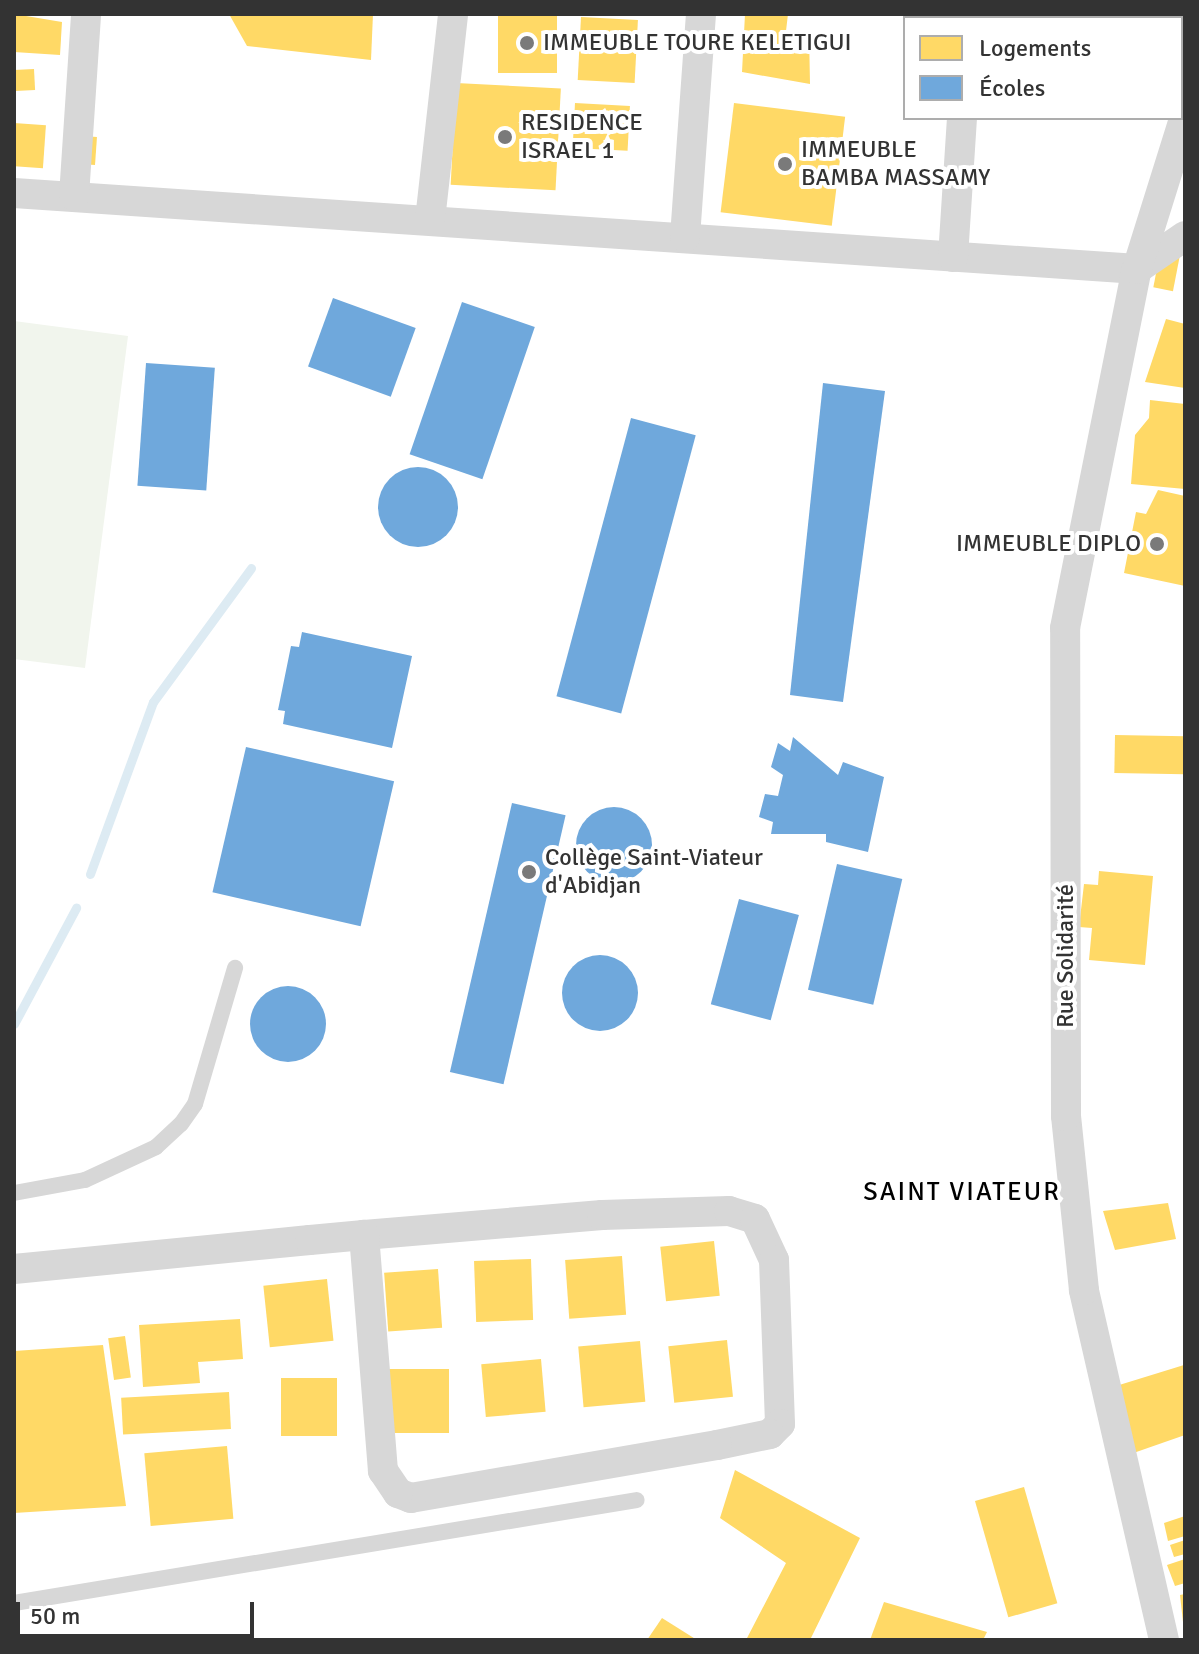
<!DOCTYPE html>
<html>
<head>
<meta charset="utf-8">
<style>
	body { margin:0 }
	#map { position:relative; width:1199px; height:1654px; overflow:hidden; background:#fff; font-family:Signika,sans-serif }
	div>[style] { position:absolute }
	.green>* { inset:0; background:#f1f5ed }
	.homes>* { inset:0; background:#ffd966; transform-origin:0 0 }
	.schools>* { inset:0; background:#6fa8dc; transform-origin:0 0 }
	.round { border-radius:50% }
	.stream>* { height:9px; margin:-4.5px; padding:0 4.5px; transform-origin:4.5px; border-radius:4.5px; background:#ddebf3 }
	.lane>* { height:16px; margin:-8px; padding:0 8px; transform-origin:8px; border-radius:8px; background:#d7d7d7 }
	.street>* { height:30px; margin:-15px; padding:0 15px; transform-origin:15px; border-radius:15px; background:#d7d7d7 }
	.dots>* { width:22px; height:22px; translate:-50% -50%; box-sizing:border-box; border:4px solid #fff; border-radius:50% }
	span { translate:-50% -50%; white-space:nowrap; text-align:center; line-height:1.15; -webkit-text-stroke:8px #fff; paint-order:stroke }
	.poi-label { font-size:24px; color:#333 }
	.left { translate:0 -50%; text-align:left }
	.right { translate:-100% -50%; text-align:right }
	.street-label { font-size:24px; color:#333 }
	.neighbourhood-label { font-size:26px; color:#000; letter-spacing:2px }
	.frame { position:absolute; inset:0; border:16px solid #333; pointer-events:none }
	.legend { position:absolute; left:903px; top:16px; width:280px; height:104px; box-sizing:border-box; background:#fff; border:2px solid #adadad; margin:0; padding:10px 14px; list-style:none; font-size:24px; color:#333 }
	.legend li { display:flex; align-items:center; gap:16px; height:40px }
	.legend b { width:40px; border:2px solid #adadad }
	.scale { position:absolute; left:16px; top:1602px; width:238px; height:36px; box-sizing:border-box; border:4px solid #333; border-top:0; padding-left:10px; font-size:24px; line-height:28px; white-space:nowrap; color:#333; -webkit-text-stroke:6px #fff; paint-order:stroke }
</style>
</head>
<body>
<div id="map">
	<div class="green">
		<div style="clip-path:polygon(14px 321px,128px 336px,85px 668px,14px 659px)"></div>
	</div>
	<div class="homes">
		<div style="clip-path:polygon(14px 14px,62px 22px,60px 55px,14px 52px)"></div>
		<div style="clip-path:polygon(229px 14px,373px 14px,371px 60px,247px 46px)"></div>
		<div style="left:498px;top:14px;width:59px;height:59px"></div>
		<div style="clip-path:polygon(745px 14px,788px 14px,786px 31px,809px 32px,810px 84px,742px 72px)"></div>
		<div style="left:910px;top:14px;width:28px;height:4px"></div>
		<div style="left:581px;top:17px;width:57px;height:63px;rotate:3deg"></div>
		<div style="left:34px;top:69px;width:21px;height:20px;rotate:87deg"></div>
		<div style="left:456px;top:83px;width:105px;height:102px;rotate:3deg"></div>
		<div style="left:575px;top:103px;width:55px;height:45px;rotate:3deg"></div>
		<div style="left:734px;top:103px;width:112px;height:110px;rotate:7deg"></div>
		<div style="left:14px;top:123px;width:32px;height:43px;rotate:4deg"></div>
		<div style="left:83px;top:136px;width:14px;height:28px;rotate:4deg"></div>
		<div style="left:1160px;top:253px;width:20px;height:35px;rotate:11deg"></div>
		<div style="clip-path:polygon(1166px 319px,1185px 324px,1185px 388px,1145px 382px)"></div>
		<div style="clip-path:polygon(1150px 400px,1185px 404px,1185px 489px,1131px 484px,1135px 435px,1149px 418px)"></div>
		<div style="clip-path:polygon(1158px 490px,1185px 496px,1185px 586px,1124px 573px,1136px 512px,1146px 514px)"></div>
		<div style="left:1115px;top:735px;width:70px;height:38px;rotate:1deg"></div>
		<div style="clip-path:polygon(1099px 871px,1153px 876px,1145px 965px,1089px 960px,1092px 928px,1079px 927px,1084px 884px,1098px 885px)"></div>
		<div style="clip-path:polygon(1168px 1203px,1176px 1239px,1115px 1250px,1103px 1211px)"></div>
		<div style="left:714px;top:1241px;width:55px;height:54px;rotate:84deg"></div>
		<div style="left:622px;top:1256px;width:59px;height:57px;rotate:86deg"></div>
		<div style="left:531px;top:1259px;width:61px;height:57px;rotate:88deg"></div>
		<div style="left:438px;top:1269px;width:59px;height:54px;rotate:86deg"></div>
		<div style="left:327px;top:1279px;width:62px;height:64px;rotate:84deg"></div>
		<div style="clip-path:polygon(240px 1319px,243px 1359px,198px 1362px,200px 1383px,143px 1387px,139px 1325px)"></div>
		<div style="left:125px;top:1336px;width:42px;height:17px;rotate:82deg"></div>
		<div style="left:727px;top:1340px;width:57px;height:59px;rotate:84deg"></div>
		<div style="left:640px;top:1341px;width:61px;height:62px;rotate:85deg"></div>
		<div style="clip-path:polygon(103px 1345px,126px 1506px,14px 1513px,14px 1351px)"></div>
		<div style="left:541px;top:1359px;width:53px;height:60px;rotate:85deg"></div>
		<div style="clip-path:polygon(1184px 1365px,1185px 1435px,1122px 1457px,1116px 1386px)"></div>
		<div style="left:389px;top:1369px;width:60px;height:64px"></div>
		<div style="left:281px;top:1378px;width:56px;height:58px"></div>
		<div style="left:229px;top:1392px;width:37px;height:108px;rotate:87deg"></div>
		<div style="left:227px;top:1446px;width:73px;height:83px;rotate:85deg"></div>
		<div style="clip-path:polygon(735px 1470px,860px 1538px,810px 1640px,746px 1640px,786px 1563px,720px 1518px)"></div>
		<div style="left:1024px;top:1487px;width:121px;height:51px;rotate:74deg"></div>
		<div style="clip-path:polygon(1185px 1516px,1185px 1536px,1168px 1541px,1164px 1523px)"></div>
		<div style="clip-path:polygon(1185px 1540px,1185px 1554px,1174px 1557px,1170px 1545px)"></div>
		<div style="clip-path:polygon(1185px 1559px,1185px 1583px,1175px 1586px,1167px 1565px)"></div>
		<div style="clip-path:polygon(1185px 1594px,1185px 1622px,1183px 1622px,1180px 1595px)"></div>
		<div style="clip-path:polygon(884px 1602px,987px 1632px,983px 1640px,870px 1640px)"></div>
		<div style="clip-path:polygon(662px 1618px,697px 1640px,647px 1640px)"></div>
	</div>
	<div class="schools">
		<div style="left:333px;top:298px;width:88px;height:73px;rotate:20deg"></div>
		<div style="left:462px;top:302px;width:77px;height:161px;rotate:19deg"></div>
		<div style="left:146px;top:363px;width:69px;height:123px;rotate:4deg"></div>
		<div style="clip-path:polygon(823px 383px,885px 391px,843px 702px,790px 695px)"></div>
		<div style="left:631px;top:418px;width:67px;height:288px;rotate:15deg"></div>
		<div class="round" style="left:378px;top:467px;width:80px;height:80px"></div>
		<div style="clip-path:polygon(302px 632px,412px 656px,392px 748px,283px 724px,285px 711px,278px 710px,291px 646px,299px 647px)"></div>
		<div style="clip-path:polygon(793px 737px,838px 775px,843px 762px,884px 777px,868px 852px,826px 842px,826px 834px,771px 834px,773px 822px,759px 817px,765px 794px,778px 796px,783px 775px,771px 767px,778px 743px,790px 751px)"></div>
		<div style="left:246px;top:747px;width:152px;height:149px;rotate:13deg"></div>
		<div style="left:512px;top:803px;width:55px;height:276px;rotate:13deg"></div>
		<div class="round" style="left:576px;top:807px;width:76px;height:76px"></div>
		<div style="left:837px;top:864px;width:67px;height:129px;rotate:13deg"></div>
		<div style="left:739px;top:899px;width:62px;height:109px;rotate:15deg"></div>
		<div class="round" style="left:562px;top:955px;width:76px;height:76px"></div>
		<div class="round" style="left:250px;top:986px;width:76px;height:76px"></div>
	</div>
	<div class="stream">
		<div style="left:90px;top:874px;width:183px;rotate:-69.9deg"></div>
		<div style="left:153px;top:702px;width:166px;rotate:-53.8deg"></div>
		<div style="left:14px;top:1024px;width:132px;rotate:-61.9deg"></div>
	</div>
	<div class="lane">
		<div style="left:14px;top:1193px;width:72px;rotate:-10.4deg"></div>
		<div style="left:85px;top:1180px;width:78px;rotate:-24.9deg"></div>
		<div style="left:156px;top:1147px;width:34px;rotate:-43deg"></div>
		<div style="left:181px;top:1124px;width:24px;rotate:-55deg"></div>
		<div style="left:195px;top:1104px;width:142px;rotate:-73.6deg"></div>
		<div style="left:14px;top:1603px;width:631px;rotate:-9.39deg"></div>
	</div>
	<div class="street">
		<div style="left:969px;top:18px;width:4px;rotate:-76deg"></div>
		<div style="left:14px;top:193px;width:1126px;rotate:3.87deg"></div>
		<div style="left:1137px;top:269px;width:58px;rotate:-34.5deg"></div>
		<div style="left:74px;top:196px;width:182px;rotate:-86.2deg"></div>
		<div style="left:430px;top:220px;width:207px;rotate:-83.6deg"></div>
		<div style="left:685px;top:237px;width:224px;rotate:-85.9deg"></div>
		<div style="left:953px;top:257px;width:139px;rotate:-86.3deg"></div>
		<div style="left:14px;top:1269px;width:297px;rotate:-5.6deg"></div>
		<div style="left:310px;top:1240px;width:54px;rotate:-5.3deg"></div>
		<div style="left:364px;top:1235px;width:239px;rotate:-4.8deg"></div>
		<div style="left:602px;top:1215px;width:127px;rotate:-1.8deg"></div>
		<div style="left:729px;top:1211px;width:27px;rotate:17deg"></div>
		<div style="left:755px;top:1219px;width:45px;rotate:65.1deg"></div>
		<div style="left:774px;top:1260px;width:164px;rotate:87.9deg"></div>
		<div style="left:780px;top:1424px;width:14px;rotate:135deg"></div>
		<div style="left:770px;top:1434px;width:54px;rotate:168.3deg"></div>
		<div style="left:717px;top:1445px;width:311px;rotate:170.2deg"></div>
		<div style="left:411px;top:1498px;width:14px;rotate:-159deg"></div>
		<div style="left:398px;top:1493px;width:27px;rotate:-124deg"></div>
		<div style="left:383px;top:1471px;width:237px;rotate:-94.6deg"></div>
		<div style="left:1164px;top:1640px;width:359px;rotate:-102.9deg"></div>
		<div style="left:1084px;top:1290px;width:175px;rotate:-95.9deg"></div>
		<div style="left:1066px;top:1116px;width:488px;rotate:-90.1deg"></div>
		<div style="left:1065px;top:628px;width:366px;rotate:-78.7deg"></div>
		<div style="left:1137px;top:269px;width:160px;rotate:-72.6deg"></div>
	</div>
	<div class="dots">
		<div style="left:527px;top:43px;background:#7a7a7a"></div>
		<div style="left:505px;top:137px;background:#7a7a7a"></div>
		<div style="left:785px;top:164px;background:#7a7a7a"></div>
		<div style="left:1157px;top:544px;background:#7a7a7a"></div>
		<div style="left:529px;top:872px;background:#7a7a7a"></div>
	</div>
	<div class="poi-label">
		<span class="left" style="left:543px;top:43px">IMMEUBLE TOURE KELETIGUI</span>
		<span class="left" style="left:521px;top:137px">RESIDENCE<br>ISRAEL 1</span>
		<span class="left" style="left:801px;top:164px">IMMEUBLE<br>BAMBA MASSAMY</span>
		<span class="right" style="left:1141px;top:544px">IMMEUBLE DIPLO</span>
		<span class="left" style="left:545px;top:872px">Collège Saint-Viateur<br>d'Abidjan</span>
	</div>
	<div class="street-label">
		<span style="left:1066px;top:956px;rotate:-90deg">Rue Solidarité</span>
	</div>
	<div class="neighbourhood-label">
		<span style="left:962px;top:1193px">SAINT VIATEUR</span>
	</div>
	<div class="frame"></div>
	<ul class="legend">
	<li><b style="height:22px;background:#ffd966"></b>Logements</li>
	<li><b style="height:22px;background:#6fa8dc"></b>Écoles</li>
	</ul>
	<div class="scale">50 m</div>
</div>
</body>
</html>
